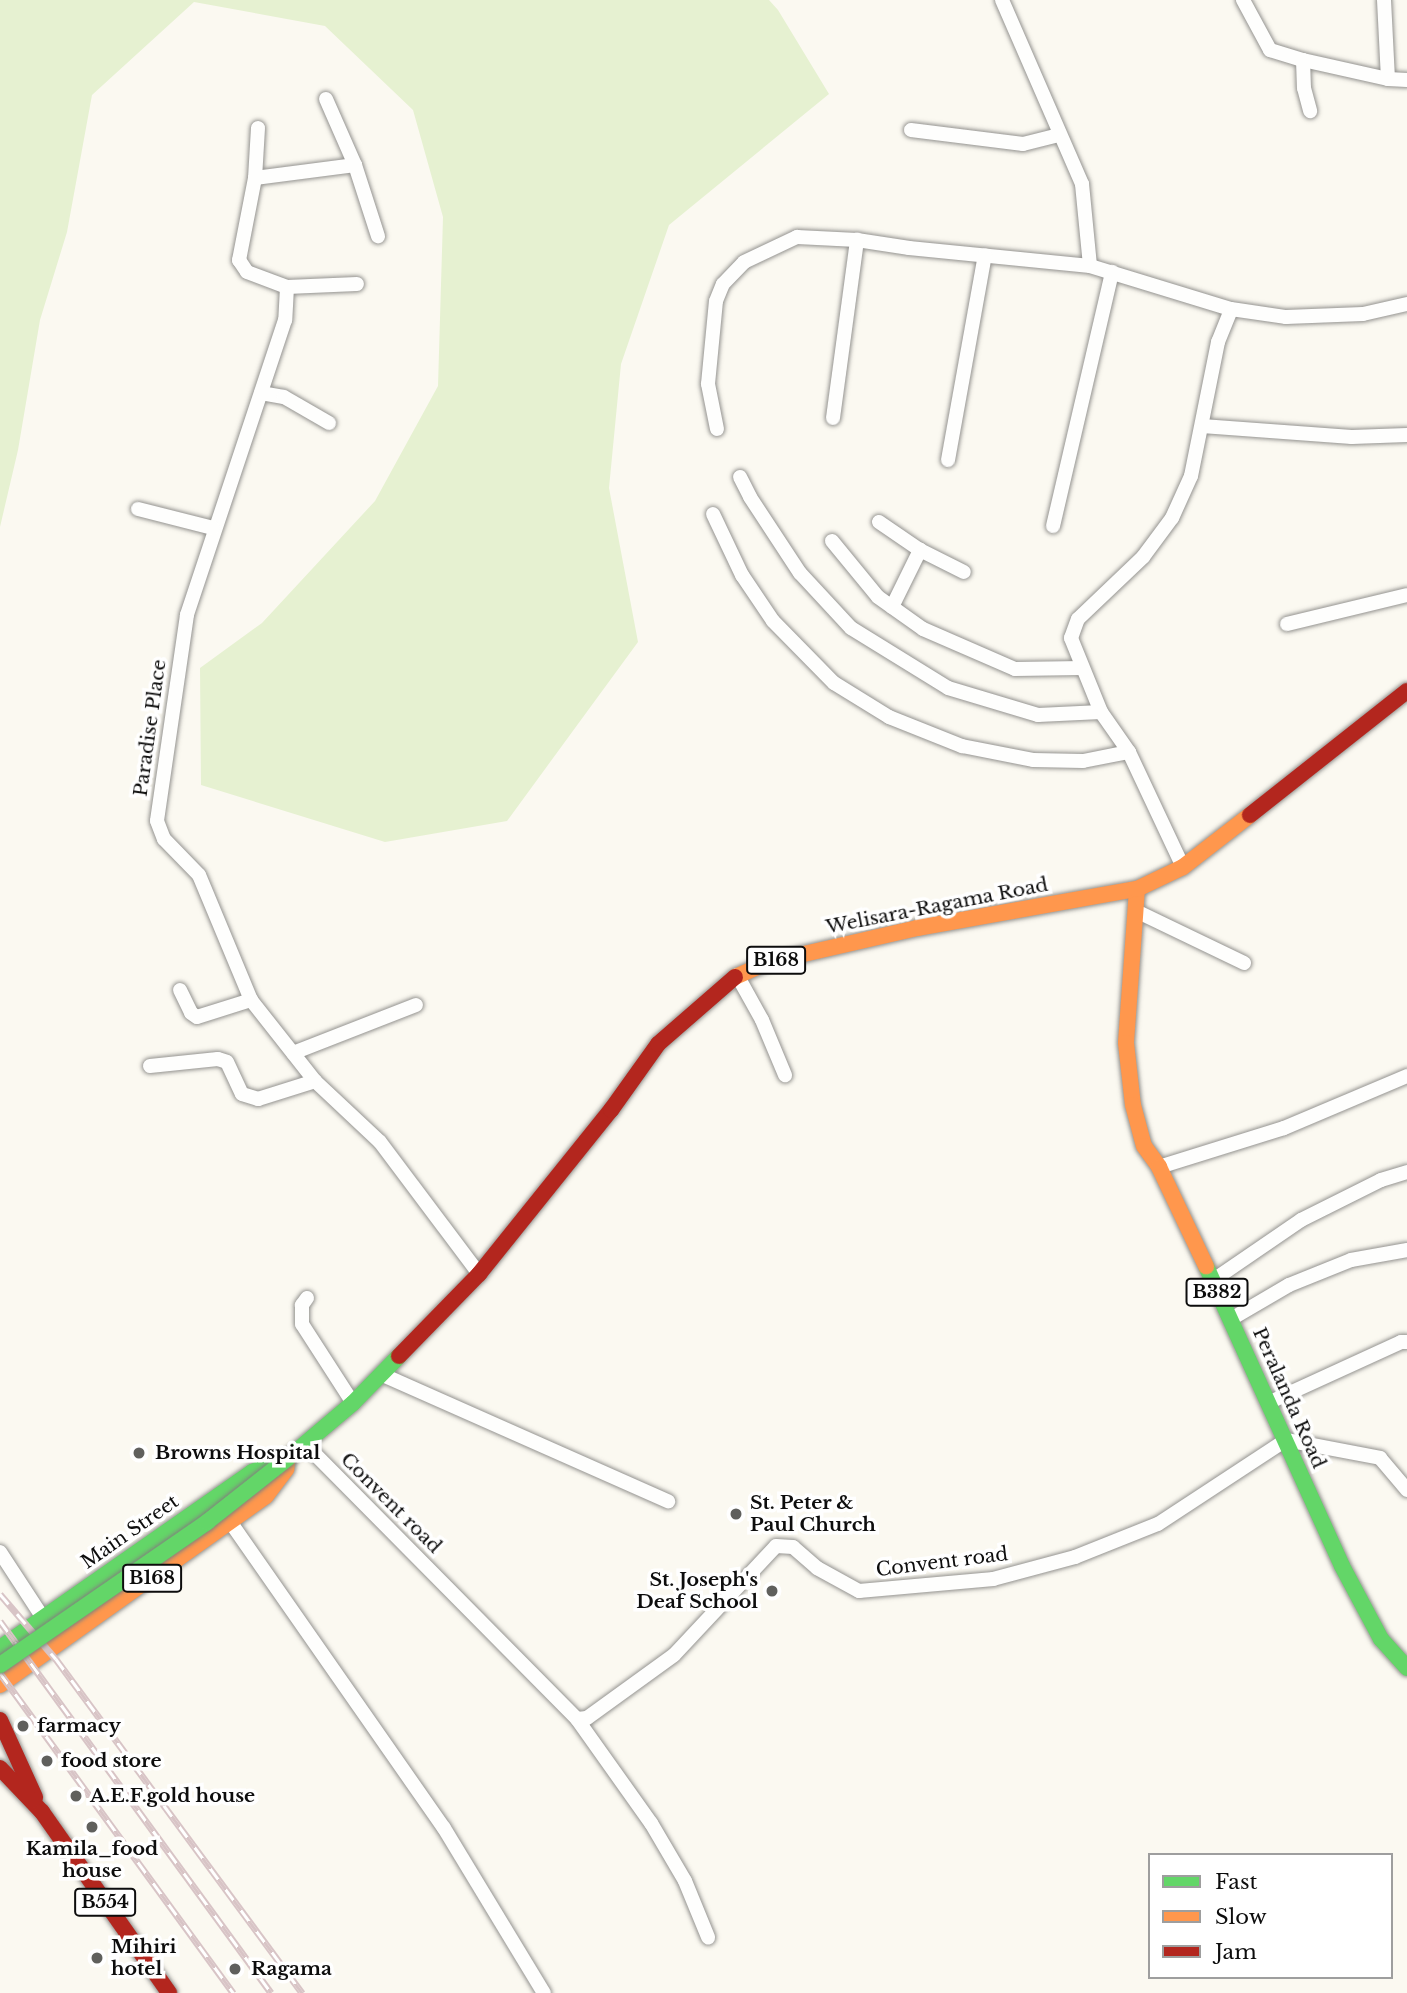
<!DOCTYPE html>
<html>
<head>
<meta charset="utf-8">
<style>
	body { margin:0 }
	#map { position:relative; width:1407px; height:1993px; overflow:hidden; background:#fbf9f1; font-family:"Libre Baskerville",serif }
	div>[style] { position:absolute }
	.green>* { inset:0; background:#e6f1d1 }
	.roads { filter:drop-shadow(0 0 2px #949390) drop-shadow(0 0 2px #949390) }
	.street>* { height:14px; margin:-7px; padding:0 7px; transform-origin:7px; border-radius:7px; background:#fefefd }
	.fast>* { height:16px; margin:-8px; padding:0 8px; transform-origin:8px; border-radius:8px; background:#63d668 }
	.slow>* { height:16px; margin:-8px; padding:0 8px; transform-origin:8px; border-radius:8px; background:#ff974d }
	.jam>* { height:16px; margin:-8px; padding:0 8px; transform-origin:8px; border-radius:8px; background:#b3261e }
	.rail>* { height:7px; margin-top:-3.5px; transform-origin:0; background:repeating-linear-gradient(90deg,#fff 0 13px,#d8c4c6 0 26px); box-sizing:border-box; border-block:2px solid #d8c4c6 }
	.bridges { filter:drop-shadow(0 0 2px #81817d) drop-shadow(0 0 2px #81817d) }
	.fast-bridge>* { height:16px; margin:-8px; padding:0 8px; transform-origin:8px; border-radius:8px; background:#63d668 }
	.dots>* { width:19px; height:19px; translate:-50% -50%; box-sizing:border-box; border:4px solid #fff; border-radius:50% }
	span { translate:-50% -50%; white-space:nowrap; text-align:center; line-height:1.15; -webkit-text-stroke:7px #fff; paint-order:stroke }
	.shield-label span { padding:2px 5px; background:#fff; border:2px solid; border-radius:5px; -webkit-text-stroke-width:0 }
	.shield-label { font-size:18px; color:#0d0d0d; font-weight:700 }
	.street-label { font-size:19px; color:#0d0d0d }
	.poi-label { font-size:19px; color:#0d0d0d; font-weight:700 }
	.left { translate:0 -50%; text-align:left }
	.right { translate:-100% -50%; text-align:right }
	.legend { position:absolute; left:1148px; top:1853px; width:245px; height:126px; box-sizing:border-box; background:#fff; border:2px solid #9e9e9e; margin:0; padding:9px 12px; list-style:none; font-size:21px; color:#0d0d0d }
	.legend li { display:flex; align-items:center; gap:14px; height:35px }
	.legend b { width:35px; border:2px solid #9e9e9e }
</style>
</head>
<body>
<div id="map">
	<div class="green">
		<div style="clip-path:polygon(0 0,769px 0,778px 10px,829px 94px,669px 225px,621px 364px,609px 488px,638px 642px,507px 821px,385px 842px,201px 785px,200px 668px,262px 623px,375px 501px,438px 386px,443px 217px,413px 110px,325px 26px,194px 2px,92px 95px,67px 232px,40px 320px,18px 450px,0 527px)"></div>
	</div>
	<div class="roads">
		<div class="street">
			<div style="left:1002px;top:0;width:201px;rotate:66.5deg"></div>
			<div style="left:1082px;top:184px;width:82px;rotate:84.4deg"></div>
			<div style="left:1243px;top:0;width:57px;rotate:61.6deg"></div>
			<div style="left:1270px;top:50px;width:34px;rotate:17deg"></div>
			<div style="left:1303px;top:60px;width:87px;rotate:12.6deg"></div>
			<div style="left:1388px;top:79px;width:19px;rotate:3deg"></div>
			<div style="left:1384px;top:0;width:79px;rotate:87.1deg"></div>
			<div style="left:1303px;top:60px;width:28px;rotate:88deg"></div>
			<div style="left:1304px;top:88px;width:24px;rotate:75deg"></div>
			<div style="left:326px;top:99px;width:72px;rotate:66.3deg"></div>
			<div style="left:355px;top:165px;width:75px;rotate:72.1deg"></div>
			<div style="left:258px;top:128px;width:50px;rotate:93.4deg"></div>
			<div style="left:255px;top:178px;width:84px;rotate:101deg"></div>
			<div style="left:239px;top:260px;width:14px;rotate:56deg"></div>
			<div style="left:247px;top:272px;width:43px;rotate:20.6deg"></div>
			<div style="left:287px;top:287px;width:33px;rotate:93deg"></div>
			<div style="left:285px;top:320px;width:311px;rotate:108.4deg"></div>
			<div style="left:187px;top:615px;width:208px;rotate:98.3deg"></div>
			<div style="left:157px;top:821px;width:19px;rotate:69deg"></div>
			<div style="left:164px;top:839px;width:50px;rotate:45.8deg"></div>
			<div style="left:199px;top:875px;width:135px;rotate:67.4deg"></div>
			<div style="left:251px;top:1000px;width:103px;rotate:51.7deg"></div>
			<div style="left:315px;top:1081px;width:89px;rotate:43.2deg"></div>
			<div style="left:380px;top:1142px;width:165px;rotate:53.1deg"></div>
			<div style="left:911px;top:130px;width:113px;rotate:7.1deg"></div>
			<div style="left:1023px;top:144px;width:38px;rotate:-14deg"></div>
			<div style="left:255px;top:178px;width:101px;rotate:-7.4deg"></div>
			<div style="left:287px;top:287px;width:70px;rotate:-2.5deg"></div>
			<div style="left:261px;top:393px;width:23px;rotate:10deg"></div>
			<div style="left:284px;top:397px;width:52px;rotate:30deg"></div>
			<div style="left:833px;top:418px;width:180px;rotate:-82.3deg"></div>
			<div style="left:1202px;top:426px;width:150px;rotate:4.2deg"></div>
			<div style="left:1352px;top:437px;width:55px;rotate:-2.1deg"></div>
			<div style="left:717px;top:429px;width:46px;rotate:-101.3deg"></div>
			<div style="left:708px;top:384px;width:83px;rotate:-84.5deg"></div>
			<div style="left:716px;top:301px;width:18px;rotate:-68deg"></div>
			<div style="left:723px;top:284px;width:30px;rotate:-46deg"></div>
			<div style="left:744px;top:262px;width:59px;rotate:-25.3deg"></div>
			<div style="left:797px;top:237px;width:60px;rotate:2.9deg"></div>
			<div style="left:857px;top:240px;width:53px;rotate:8.7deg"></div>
			<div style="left:909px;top:248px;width:182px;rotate:5.7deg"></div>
			<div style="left:1090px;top:266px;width:147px;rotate:17deg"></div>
			<div style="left:1231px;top:309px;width:56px;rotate:8.3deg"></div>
			<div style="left:1286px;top:317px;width:77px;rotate:-2.2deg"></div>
			<div style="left:1363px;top:314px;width:45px;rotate:-12.8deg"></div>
			<div style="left:948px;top:460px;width:208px;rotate:-79.8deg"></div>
			<div style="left:740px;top:477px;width:22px;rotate:63deg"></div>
			<div style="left:750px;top:497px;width:91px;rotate:56.7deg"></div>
			<div style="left:800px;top:573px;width:75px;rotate:47.2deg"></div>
			<div style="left:851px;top:628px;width:114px;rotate:31.7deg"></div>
			<div style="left:948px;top:688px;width:94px;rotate:16.7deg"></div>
			<div style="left:1038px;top:715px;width:63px;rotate:-2.7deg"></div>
			<div style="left:138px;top:509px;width:77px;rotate:14.2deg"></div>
			<div style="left:713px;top:514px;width:68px;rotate:64.6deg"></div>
			<div style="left:742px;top:575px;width:55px;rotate:56deg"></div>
			<div style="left:773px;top:621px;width:87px;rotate:45.5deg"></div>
			<div style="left:834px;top:683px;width:65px;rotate:31.7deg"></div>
			<div style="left:889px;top:717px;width:79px;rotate:21.7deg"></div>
			<div style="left:962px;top:746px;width:72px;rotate:11.2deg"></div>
			<div style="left:1033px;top:760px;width:50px;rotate:1.1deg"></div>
			<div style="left:1083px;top:761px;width:47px;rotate:-11.1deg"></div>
			<div style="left:879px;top:522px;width:50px;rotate:34.3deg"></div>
			<div style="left:920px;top:550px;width:49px;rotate:26.6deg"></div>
			<div style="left:1053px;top:526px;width:261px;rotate:-76.9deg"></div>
			<div style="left:832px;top:541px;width:72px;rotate:50.6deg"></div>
			<div style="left:878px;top:597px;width:55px;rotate:35.4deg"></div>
			<div style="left:923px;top:629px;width:100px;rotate:23.5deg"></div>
			<div style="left:1015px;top:669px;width:67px;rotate:-0.9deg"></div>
			<div style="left:892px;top:607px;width:64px;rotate:-63.8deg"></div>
			<div style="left:1287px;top:624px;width:123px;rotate:-13.6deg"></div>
			<div style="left:1183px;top:867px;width:127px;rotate:-115.2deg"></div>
			<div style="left:1129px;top:752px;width:49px;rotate:-125deg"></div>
			<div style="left:1101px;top:712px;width:80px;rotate:-112.1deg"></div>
			<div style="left:1071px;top:638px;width:20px;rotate:-70deg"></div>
			<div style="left:1078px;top:619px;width:90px;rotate:-43.6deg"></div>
			<div style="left:1143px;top:557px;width:49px;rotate:-53.4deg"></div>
			<div style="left:1172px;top:518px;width:46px;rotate:-65.7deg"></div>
			<div style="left:1191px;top:476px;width:137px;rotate:-78.6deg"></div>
			<div style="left:1218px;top:342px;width:35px;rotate:-68deg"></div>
			<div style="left:1136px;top:911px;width:120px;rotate:25.7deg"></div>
			<div style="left:737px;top:975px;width:51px;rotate:60.9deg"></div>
			<div style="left:762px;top:1020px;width:60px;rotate:67.3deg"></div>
			<div style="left:180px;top:990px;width:25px;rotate:64deg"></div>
			<div style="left:191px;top:1013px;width:7px;rotate:34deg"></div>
			<div style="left:197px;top:1017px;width:57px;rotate:-17.5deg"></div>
			<div style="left:293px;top:1053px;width:132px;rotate:-21.3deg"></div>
			<div style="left:150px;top:1066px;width:68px;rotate:-5.9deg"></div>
			<div style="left:218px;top:1059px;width:9px;rotate:18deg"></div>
			<div style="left:227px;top:1062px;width:35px;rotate:65deg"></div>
			<div style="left:242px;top:1094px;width:17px;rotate:17deg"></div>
			<div style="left:258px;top:1099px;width:60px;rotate:-17.5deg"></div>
			<div style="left:1159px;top:1167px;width:131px;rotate:-17.3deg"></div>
			<div style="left:1284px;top:1128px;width:134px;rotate:-22.9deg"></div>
			<div style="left:1212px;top:1281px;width:108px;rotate:-34.4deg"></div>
			<div style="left:1301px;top:1220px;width:89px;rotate:-26.6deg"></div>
			<div style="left:1381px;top:1180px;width:27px;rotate:-17deg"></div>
			<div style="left:307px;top:1298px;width:9px;rotate:126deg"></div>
			<div style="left:302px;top:1305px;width:19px;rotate:90deg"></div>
			<div style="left:302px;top:1324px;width:94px;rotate:57.2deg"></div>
			<div style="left:1231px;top:1319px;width:67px;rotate:-30.4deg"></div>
			<div style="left:1289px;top:1285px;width:67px;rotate:-22deg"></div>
			<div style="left:1351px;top:1260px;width:57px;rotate:-10.1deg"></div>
			<div style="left:383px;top:1375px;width:312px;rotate:23.9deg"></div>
			<div style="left:1270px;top:1402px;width:144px;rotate:-24.6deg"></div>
			<div style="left:1401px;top:1342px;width:6px"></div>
			<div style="left:305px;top:1444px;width:387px;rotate:45.3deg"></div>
			<div style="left:577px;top:1719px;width:10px;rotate:-6deg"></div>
			<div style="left:587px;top:1718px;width:107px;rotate:-35.9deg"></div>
			<div style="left:674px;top:1655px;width:149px;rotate:-46.9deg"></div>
			<div style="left:776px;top:1546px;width:17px;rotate:3deg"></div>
			<div style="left:793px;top:1547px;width:32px;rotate:41deg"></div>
			<div style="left:817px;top:1568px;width:48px;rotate:28.7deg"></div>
			<div style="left:859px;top:1591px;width:135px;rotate:-5.1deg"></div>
			<div style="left:993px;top:1579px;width:85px;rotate:-15deg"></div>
			<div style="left:1075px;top:1557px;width:89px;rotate:-21.7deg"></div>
			<div style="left:1158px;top:1524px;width:153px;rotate:-33.3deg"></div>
			<div style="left:1286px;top:1440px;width:96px;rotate:10.8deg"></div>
			<div style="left:1380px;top:1458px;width:42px;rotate:49.8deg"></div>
			<div style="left:231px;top:1523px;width:372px;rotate:55.1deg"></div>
			<div style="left:444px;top:1828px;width:193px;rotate:58.8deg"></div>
			<div style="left:0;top:1552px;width:79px;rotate:56.9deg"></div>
			<div style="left:577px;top:1719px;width:128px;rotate:54.6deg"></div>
			<div style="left:651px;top:1823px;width:67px;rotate:59.6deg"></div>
			<div style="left:685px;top:1881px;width:61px;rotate:67.7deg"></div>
		</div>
		<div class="fast">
			<div style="left:1206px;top:1266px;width:329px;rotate:65.6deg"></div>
			<div style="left:1342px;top:1566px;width:83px;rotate:61.9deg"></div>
			<div style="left:1381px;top:1639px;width:39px;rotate:48deg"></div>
			<div style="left:0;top:1648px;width:307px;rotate:-34.9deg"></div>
			<div style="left:252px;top:1472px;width:39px;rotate:-21deg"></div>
			<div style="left:288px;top:1458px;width:85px;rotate:-40.2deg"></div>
			<div style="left:353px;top:1403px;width:66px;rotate:-45.6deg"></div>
		</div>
		<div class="slow">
			<div style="left:1137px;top:889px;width:154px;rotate:94.1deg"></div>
			<div style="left:1126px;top:1043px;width:62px;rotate:83.6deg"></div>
			<div style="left:1133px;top:1105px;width:42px;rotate:75deg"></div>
			<div style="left:1144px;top:1146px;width:26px;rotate:54deg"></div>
			<div style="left:1159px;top:1167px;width:110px;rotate:64.6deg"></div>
			<div style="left:735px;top:977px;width:37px;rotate:-24deg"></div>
			<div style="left:769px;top:962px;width:152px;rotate:-12.9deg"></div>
			<div style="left:917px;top:928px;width:223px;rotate:-10.1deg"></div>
			<div style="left:1137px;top:889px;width:51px;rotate:-25.6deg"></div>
			<div style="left:1183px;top:867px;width:85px;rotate:-37.8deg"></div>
			<div style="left:0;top:1685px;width:326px;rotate:-35.4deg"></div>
			<div style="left:266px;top:1496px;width:34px;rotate:-53deg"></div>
			<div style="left:286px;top:1469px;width:11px;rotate:-80deg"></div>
		</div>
		<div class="jam">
			<div style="left:1250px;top:815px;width:200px;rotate:-38.3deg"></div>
			<div style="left:399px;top:1356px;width:115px;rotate:-45.7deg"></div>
			<div style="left:479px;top:1274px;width:211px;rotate:-51.2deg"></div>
			<div style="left:611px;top:1110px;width:81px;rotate:-54.5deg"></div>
			<div style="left:658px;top:1044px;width:102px;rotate:-41deg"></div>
			<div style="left:0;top:1720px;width:85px;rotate:65.6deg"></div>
			<div style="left:0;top:1768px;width:61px;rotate:46.3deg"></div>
			<div style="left:42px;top:1812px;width:221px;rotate:54.9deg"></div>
		</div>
	</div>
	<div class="rail">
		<div style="left:0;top:1594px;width:86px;rotate:49.3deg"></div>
		<div style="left:56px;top:1659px;width:415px;rotate:53.6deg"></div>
		<div style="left:0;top:1621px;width:460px;rotate:53.9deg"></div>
		<div style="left:0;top:1673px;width:396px;rotate:53.9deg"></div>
	</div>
	<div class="bridges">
		<div class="fast-bridge">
			<div style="left:0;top:1665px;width:252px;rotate:-34.6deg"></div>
			<div style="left:207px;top:1522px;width:103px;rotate:-38.3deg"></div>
		</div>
	</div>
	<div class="dots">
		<div style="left:139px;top:1453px;background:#60605d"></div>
		<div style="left:736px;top:1514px;background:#60605d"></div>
		<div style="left:772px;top:1591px;background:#60605d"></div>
		<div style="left:23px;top:1726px;background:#60605d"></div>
		<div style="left:47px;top:1761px;background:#60605d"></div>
		<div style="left:76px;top:1796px;background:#60605d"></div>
		<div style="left:92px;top:1827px;background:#60605d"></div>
		<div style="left:97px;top:1958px;background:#60605d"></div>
		<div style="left:235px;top:1969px;background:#60605d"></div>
	</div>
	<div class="shield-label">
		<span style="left:776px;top:960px">B168</span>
		<span style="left:1217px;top:1292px">B382</span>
		<span style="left:152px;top:1578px">B168</span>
		<span style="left:105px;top:1902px">B554</span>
	</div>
	<div class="street-label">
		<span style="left:150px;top:728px;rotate:-82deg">Paradise Place</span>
		<span style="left:937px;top:906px;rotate:-11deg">Welisara-Ragama Road</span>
		<span style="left:1289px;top:1398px;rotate:66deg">Peralanda Road</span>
		<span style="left:391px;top:1503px;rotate:45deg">Convent road</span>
		<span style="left:130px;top:1532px;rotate:-35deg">Main Street</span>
		<span style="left:942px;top:1562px;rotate:-7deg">Convent road</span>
	</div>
	<div class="poi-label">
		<span class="left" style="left:155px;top:1453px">Browns Hospital</span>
		<span class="left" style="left:750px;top:1514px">St. Peter &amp;<br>Paul Church</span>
		<span class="right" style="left:758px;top:1591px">St. Joseph's<br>Deaf School</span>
		<span class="left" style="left:37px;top:1726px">farmacy</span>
		<span class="left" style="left:61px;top:1761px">food store</span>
		<span class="left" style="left:90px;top:1796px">A.E.F.gold house</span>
		<span style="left:92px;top:1860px">Kamila_food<br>house</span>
		<span class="left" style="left:111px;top:1958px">Mihiri<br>hotel</span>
		<span class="left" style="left:251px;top:1969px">Ragama</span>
	</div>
	<ul class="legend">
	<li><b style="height:9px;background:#63d668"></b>Fast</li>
	<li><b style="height:9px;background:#ff974d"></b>Slow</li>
	<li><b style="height:9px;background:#b3261e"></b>Jam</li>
	</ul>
</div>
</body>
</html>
